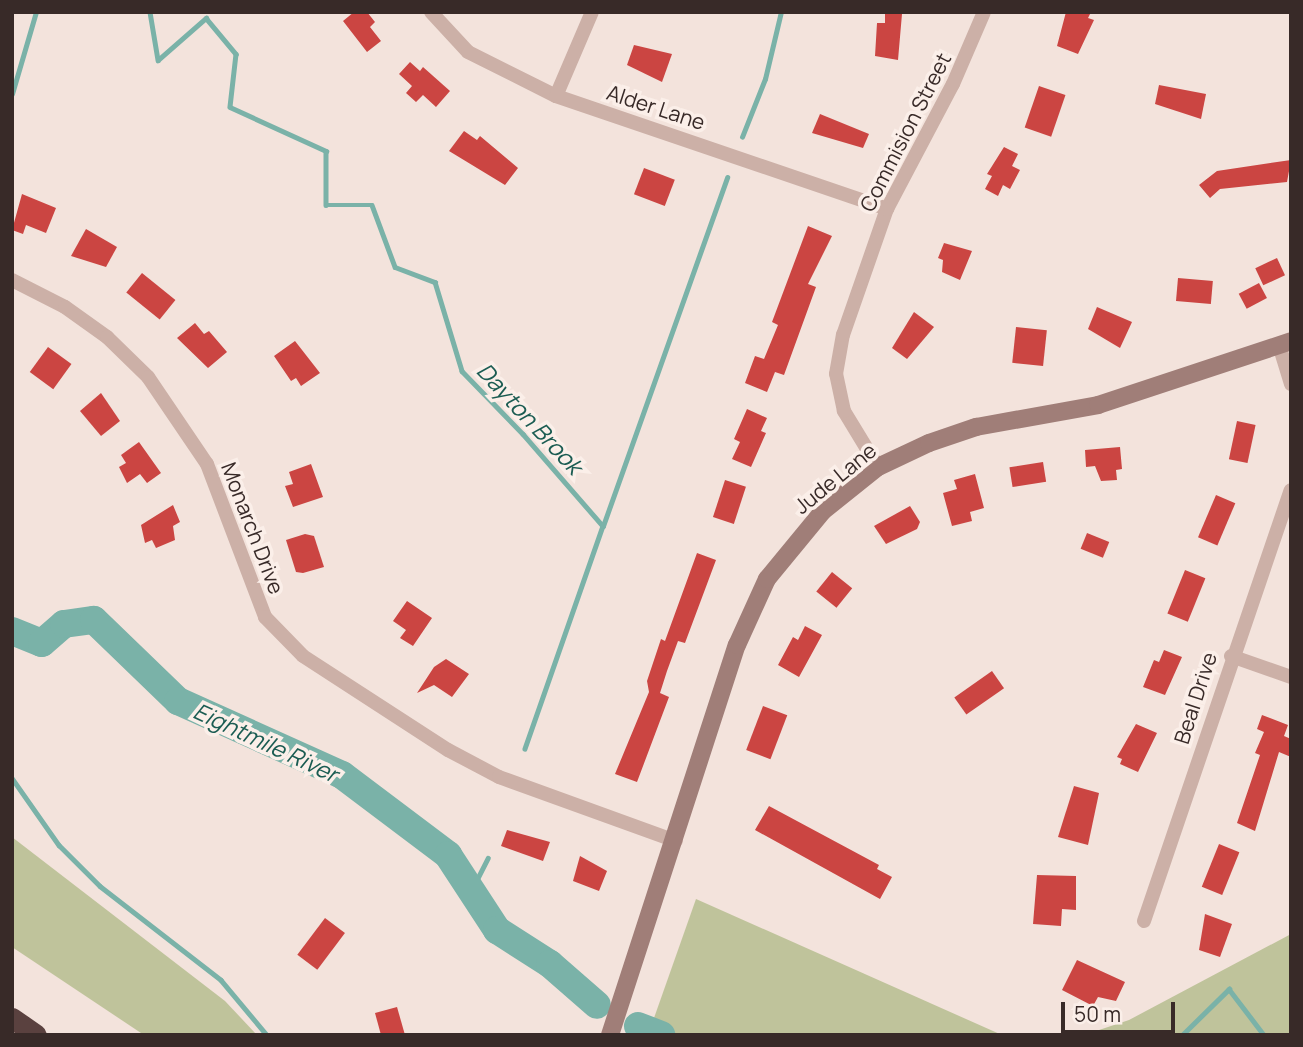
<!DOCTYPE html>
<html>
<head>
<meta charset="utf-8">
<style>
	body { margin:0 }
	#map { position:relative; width:1303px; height:1047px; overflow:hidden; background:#f3e3dc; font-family:Manrope,sans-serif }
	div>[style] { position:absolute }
	.green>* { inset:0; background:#bfc39b }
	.stream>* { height:4.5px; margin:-2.25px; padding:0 2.25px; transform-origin:2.25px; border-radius:2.25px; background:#7ab2a8 }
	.river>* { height:28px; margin:-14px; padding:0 14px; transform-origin:14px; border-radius:14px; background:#7ab2a8 }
	.building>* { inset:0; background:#cb4542; transform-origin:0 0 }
	.street>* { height:14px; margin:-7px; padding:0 7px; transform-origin:7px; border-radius:7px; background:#ccb0a7 }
	.secondary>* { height:18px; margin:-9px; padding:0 9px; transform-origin:9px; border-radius:9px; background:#a07e78 }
	.highway>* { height:21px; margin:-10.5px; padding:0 10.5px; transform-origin:10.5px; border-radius:10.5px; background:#5a413f }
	span { translate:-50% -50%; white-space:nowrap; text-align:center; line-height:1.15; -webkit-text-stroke:7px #fbefe9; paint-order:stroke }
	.street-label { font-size:21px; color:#382a28 }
	.water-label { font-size:23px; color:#1b5c52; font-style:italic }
	.frame { position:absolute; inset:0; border:14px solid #382a28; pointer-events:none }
	.scale { position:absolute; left:1061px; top:1002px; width:114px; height:32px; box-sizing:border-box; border:4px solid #382a28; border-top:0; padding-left:9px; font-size:21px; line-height:24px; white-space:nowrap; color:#382a28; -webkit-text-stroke:5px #fbefe9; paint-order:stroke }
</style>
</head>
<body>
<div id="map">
	<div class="green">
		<div style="clip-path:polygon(12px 837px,225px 1001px,257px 1035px,144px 1035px,12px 947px)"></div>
		<div style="clip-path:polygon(696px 899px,1002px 1035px,648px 1035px)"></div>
		<div style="clip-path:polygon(1291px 934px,1291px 1035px,1084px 1035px,1129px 1020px)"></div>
	</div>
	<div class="stream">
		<div style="left:150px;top:12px;width:49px;rotate:80.5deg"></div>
		<div style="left:158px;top:60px;width:64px;rotate:-41.2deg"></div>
		<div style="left:206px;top:18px;width:47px;rotate:50.2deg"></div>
		<div style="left:236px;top:54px;width:53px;rotate:96.5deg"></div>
		<div style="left:230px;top:107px;width:106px;rotate:24.6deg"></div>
		<div style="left:326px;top:151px;width:54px;rotate:90deg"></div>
		<div style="left:326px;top:205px;width:46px"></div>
		<div style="left:372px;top:205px;width:66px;rotate:69.6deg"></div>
		<div style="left:395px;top:267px;width:43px;rotate:20.6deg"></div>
		<div style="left:435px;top:282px;width:93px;rotate:73.1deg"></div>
		<div style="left:462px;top:371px;width:88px;rotate:45.9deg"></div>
		<div style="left:523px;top:434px;width:122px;rotate:49deg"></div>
		<div style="left:603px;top:526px;width:236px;rotate:109.3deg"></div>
		<div style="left:12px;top:94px;width:85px;rotate:-73.7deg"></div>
		<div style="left:742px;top:137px;width:62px;rotate:-68.4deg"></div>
		<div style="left:765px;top:79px;width:69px;rotate:-76.6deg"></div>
		<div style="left:603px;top:526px;width:370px;rotate:-70.4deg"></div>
		<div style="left:12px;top:778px;width:82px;rotate:55deg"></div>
		<div style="left:59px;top:845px;width:58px;rotate:45deg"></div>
		<div style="left:100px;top:886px;width:153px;rotate:37.8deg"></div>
		<div style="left:221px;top:980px;width:72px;rotate:50.1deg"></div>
		<div style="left:470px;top:893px;width:39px;rotate:-63deg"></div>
		<div style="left:1182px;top:1035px;width:66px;rotate:-44.4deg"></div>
		<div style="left:1229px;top:989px;width:58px;rotate:52.7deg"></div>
	</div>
	<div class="river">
		<div style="left:12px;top:631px;width:32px;rotate:22deg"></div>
		<div style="left:42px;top:643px;width:29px;rotate:-41deg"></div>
		<div style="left:64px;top:624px;width:30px;rotate:-8deg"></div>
		<div style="left:94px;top:620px;width:117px;rotate:44deg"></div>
		<div style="left:178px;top:701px;width:180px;rotate:24.3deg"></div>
		<div style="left:342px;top:775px;width:133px;rotate:37deg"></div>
		<div style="left:448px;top:855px;width:90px;rotate:56.8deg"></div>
		<div style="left:497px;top:930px;width:63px;rotate:32.7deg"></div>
		<div style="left:550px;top:964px;width:62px;rotate:41.1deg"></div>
		<div style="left:638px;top:1026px;width:25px;rotate:21deg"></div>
	</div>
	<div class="building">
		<div style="clip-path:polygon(354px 12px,367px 12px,375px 22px,370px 27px,381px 41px,367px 52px,343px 21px)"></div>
		<div style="clip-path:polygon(1066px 12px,1091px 12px,1088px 18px,1094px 20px,1078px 54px,1057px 46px)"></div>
		<div style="clip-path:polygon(885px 13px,902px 14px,898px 60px,875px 56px,877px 23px,885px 23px)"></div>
		<div style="clip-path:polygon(634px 45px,672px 54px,662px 82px,627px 65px)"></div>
		<div style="clip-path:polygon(410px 62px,420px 71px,423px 67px,450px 91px,436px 107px,423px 95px,416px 102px,406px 93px,412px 86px,399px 74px)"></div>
		<div style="clip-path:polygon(1159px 85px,1206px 94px,1201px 119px,1155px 104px)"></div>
		<div style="left:1039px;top:86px;width:28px;height:44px;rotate:19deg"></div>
		<div style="clip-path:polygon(820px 114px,869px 134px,863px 148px,812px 133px)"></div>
		<div style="clip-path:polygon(464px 131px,477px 140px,480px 136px,518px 168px,505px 185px,449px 151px)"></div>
		<div style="clip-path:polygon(1004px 147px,1018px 154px,1012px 166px,1020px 170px,1010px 189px,1003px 185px,998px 196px,985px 189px,992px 176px,987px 174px)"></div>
		<div style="clip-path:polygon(1291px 160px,1287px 182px,1220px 189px,1210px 198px,1199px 185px,1217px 171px)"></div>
		<div style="left:644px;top:168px;width:33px;height:28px;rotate:21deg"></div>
		<div style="clip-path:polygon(22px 194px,56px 208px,46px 233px,26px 225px,23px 234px,12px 230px)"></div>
		<div style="clip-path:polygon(808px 226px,832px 236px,808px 284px,816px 287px,784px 375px,775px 372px,767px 392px,745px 383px,755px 356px,764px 359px,778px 325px,772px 322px)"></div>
		<div style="clip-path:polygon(86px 229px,117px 247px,106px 267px,71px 256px)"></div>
		<div style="clip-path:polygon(944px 243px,972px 251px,960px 280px,942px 272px,943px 260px,938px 258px)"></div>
		<div style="left:1277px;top:258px;width:19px;height:24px;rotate:65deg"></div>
		<div style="left:142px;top:273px;width:43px;height:25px;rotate:39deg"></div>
		<div style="left:1178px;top:278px;width:35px;height:23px;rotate:5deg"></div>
		<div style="left:1259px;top:283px;width:17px;height:23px;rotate:62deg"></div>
		<div style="clip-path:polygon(1097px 307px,1132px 322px,1120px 348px,1088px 329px)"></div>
		<div style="clip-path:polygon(914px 312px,934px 327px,907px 359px,892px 348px)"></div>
		<div style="clip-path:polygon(195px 323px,204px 334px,209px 331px,227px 352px,208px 368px,177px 338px)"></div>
		<div style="left:1016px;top:327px;width:31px;height:36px;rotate:6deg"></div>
		<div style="clip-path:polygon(295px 341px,320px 373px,301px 386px,296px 378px,291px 381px,274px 356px)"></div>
		<div style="left:48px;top:347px;width:29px;height:31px;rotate:36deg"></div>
		<div style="clip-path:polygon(101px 393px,120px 421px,101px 436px,80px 411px)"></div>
		<div style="clip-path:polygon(747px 409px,767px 418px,761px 431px,766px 433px,751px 467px,732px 459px,740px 442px,734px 439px)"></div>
		<div style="left:1237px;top:421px;width:19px;height:39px;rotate:12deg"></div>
		<div style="clip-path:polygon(139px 442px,161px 473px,147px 483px,140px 474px,127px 483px,119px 467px,126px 463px,121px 455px)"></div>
		<div style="clip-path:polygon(1120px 447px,1122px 469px,1116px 470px,1117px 480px,1101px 481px,1095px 466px,1086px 467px,1085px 450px)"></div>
		<div style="left:1043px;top:462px;width:20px;height:34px;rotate:81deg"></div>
		<div style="clip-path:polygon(311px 464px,323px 497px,293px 507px,285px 486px,293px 484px,289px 472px)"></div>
		<div style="clip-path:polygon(975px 474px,984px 508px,970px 512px,972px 521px,952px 526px,943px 493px,957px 489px,954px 480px)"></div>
		<div style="left:725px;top:480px;width:22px;height:39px;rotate:18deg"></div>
		<div style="left:1216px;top:495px;width:21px;height:46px;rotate:23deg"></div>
		<div style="clip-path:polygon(173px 505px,180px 522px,173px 526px,175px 540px,156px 548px,152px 540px,145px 543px,141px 525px)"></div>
		<div style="clip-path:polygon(910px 506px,920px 522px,917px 529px,886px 544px,874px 526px)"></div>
		<div style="left:1087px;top:533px;width:24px;height:17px;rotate:22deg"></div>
		<div style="clip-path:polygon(305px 534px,314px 536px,324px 567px,303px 573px,296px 572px,286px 540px)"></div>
		<div style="clip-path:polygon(697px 553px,716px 560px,685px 643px,678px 641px,667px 671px,660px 693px,669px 697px,637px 782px,615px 774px,649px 692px,647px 681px,661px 639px,665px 641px)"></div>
		<div style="left:1185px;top:570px;width:22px;height:47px;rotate:22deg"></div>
		<div style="left:832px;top:572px;width:26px;height:25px;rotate:39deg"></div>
		<div style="clip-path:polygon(407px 601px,432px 618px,413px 646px,400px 638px,406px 630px,393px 621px)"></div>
		<div style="clip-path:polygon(805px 626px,822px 635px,799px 677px,778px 665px,793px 637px,798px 640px)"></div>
		<div style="clip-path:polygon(1164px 650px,1182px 657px,1165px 695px,1143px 687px,1154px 660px,1159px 662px)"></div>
		<div style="clip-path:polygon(446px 659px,469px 674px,452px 697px,434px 685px,417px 693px,434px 667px)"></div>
		<div style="left:992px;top:671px;width:21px;height:46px;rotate:55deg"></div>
		<div style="left:763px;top:706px;width:26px;height:47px;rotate:21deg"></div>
		<div style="clip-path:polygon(1262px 715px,1288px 725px,1284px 736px,1291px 739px,1291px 757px,1279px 752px,1255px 831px,1237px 823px,1260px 755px,1255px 753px,1264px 732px,1257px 729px)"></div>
		<div style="clip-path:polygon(1136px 724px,1157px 733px,1138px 772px,1120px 764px,1122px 759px,1117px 757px)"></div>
		<div style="clip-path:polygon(1074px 786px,1099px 793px,1088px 845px,1058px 837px)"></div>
		<div style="clip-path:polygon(769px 806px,879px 865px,877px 869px,892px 877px,880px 899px,755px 830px)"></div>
		<div style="clip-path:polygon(507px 830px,550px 842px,543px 861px,501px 846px)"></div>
		<div style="left:1219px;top:844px;width:22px;height:46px;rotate:22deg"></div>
		<div style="clip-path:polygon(580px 856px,607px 871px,599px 891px,573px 881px)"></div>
		<div style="clip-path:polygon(1037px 875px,1076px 876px,1076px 910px,1062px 909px,1061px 926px,1033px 924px)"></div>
		<div style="clip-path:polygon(1205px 914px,1232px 924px,1220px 957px,1199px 950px)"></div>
		<div style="left:325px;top:918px;width:25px;height:46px;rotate:37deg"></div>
		<div style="clip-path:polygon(1077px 960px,1125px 982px,1116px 1001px,1098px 997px,1093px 1006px,1062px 990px)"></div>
		<div style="clip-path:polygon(397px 1007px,405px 1035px,381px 1035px,375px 1013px)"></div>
	</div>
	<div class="street">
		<div style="left:431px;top:12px;width:54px;rotate:47.2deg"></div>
		<div style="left:468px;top:52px;width:98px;rotate:26.6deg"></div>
		<div style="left:556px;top:96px;width:350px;rotate:18.8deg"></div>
		<div style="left:556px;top:96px;width:91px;rotate:-66.8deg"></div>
		<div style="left:12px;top:280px;width:59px;rotate:27deg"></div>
		<div style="left:65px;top:307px;width:52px;rotate:35.5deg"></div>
		<div style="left:107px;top:337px;width:57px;rotate:44.3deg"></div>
		<div style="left:148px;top:377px;width:105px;rotate:55.9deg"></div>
		<div style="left:207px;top:464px;width:164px;rotate:69.2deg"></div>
		<div style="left:265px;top:617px;width:54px;rotate:45.7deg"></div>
		<div style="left:303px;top:656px;width:173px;rotate:33deg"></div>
		<div style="left:448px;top:750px;width:58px;rotate:27.9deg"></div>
		<div style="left:499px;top:777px;width:188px;rotate:19.9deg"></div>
		<div style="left:1279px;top:345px;width:41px;rotate:72.9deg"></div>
		<div style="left:878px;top:467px;width:66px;rotate:-121.3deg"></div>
		<div style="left:844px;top:411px;width:38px;rotate:-102deg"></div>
		<div style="left:836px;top:374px;width:40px;rotate:-80deg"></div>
		<div style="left:843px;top:335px;width:133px;rotate:-70.8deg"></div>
		<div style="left:887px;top:209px;width:141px;rotate:-62.2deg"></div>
		<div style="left:953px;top:84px;width:78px;rotate:-66.7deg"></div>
		<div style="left:1231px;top:656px;width:64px;rotate:19.3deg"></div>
		<div style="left:1144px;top:921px;width:455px;rotate:-71.2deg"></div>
	</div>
	<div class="secondary">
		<div style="left:610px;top:1035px;width:410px;rotate:-72deg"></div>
		<div style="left:737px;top:645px;width:72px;rotate:-65.6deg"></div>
		<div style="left:767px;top:579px;width:88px;rotate:-50.5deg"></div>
		<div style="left:823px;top:511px;width:70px;rotate:-38.7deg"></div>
		<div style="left:878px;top:467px;width:56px;rotate:-25.2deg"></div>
		<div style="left:929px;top:443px;width:50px;rotate:-18.8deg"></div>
		<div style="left:976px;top:427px;width:124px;rotate:-10.2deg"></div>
		<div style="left:1098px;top:405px;width:203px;rotate:-18.3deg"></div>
	</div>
	<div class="highway">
		<div style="left:12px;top:1018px;width:29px;rotate:35deg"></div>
	</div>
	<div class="street-label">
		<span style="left:656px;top:107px;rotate:18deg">Alder Lane</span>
		<span style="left:905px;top:132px;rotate:-63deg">Commision Street</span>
		<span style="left:835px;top:478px;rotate:-39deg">Jude Lane</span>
		<span style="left:253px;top:528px;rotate:69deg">Monarch Drive</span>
		<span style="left:1195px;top:698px;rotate:-72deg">Beal Drive</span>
	</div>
	<div class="water-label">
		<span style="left:530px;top:418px;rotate:47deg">Dayton Brook</span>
		<span style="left:266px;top:742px;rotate:25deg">Eightmile River</span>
	</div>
	<div class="frame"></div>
	<div class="scale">50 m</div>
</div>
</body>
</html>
